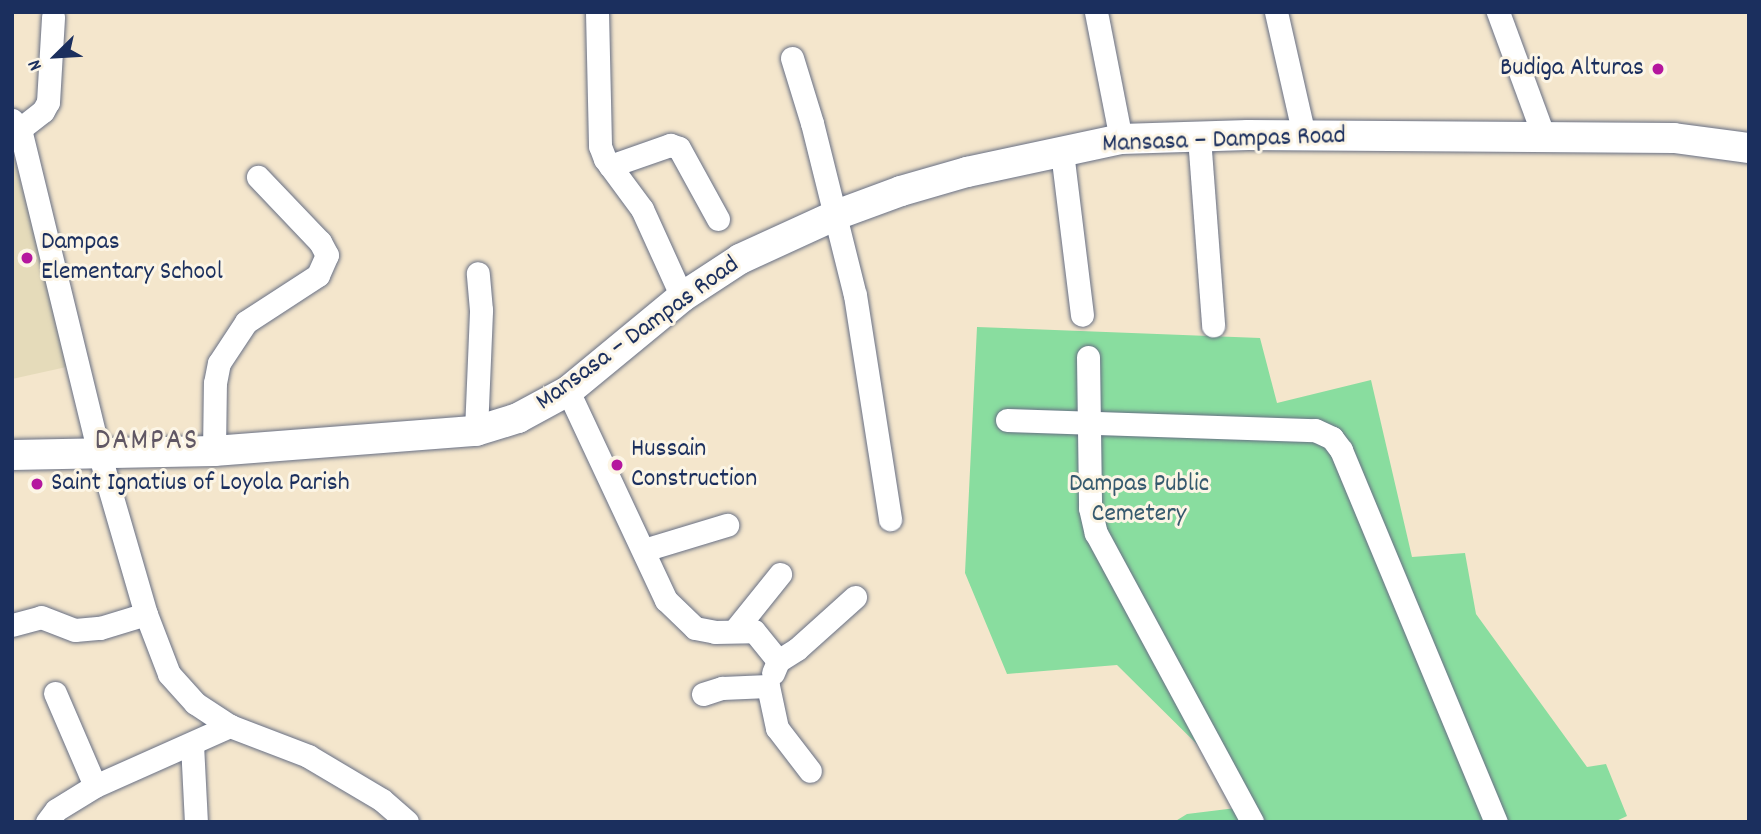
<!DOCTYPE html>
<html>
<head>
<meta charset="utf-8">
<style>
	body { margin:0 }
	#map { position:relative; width:1761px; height:834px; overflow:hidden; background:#f4e6cc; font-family:Dekko,sans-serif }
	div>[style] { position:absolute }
	.built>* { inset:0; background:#e5dbba }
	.green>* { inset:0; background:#89dd9f }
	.roads { filter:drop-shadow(0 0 2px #676f84) drop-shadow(0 0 2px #676f84) }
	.minor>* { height:23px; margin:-11.5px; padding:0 11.5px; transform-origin:11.5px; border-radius:11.5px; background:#fff }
	.major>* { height:30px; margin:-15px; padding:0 15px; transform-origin:15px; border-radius:15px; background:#fff }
	.dots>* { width:19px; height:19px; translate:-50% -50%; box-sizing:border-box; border:4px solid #fcf5e5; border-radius:50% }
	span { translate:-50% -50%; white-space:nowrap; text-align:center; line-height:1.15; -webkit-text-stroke:6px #fcf5e5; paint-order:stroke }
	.poi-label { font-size:26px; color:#1b2f5e }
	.right { translate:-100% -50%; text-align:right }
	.left { translate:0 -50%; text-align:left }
	.street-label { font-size:26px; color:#1b2f5e }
	.park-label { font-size:26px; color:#365a6e }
	.quarter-label { font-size:30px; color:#605764; letter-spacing:2px }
	.frame { position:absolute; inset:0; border:14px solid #1b2f5e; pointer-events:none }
	.north { position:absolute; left:21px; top:21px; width:70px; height:70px; -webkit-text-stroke:5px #fcf5e5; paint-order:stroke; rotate:246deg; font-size:19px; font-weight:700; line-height:28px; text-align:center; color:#1b2f5e }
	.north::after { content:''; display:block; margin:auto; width:24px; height:32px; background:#1b2f5e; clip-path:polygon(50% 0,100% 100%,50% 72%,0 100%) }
</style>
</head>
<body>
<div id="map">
	<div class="built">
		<div style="clip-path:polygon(12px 150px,71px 366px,12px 379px)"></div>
	</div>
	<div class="green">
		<div style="clip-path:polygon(977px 327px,1260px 338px,1277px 403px,1371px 380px,1412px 557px,1465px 553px,1476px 614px,1587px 767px,1606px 764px,1627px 816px,1614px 822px,1174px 822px,1187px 814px,1236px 808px,1220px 767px,1117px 665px,1007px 674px,965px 573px)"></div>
	</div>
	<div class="roads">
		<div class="minor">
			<div style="left:597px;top:12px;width:134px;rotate:88.7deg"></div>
			<div style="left:600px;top:146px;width:14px;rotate:69deg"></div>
			<div style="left:605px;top:159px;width:62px;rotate:53.5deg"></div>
			<div style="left:642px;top:209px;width:97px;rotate:65.6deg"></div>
			<div style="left:1096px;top:12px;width:129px;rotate:78.9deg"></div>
			<div style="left:1276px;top:12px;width:126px;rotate:77.2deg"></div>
			<div style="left:1498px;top:12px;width:133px;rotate:69.8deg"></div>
			<div style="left:792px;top:58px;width:68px;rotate:72.9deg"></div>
			<div style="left:812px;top:123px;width:177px;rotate:76deg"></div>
			<div style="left:855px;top:295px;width:227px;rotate:81.1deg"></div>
			<div style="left:12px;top:120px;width:12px;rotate:48deg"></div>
			<div style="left:20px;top:129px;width:337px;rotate:76.3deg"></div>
			<div style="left:100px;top:456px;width:165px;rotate:73.8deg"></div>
			<div style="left:146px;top:614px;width:64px;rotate:69deg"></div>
			<div style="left:169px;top:674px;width:39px;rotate:48deg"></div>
			<div style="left:195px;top:703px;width:42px;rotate:33.3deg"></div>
			<div style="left:230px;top:726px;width:84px;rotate:21deg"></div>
			<div style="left:308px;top:756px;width:86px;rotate:30.7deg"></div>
			<div style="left:382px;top:800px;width:33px;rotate:41deg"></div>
			<div style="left:20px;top:129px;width:29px;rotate:-38deg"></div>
			<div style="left:43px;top:111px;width:10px;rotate:-61deg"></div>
			<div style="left:48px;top:102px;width:85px;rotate:-86.6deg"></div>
			<div style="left:1199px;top:137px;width:189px;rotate:85.7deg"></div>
			<div style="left:1062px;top:152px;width:164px;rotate:83deg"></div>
			<div style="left:610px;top:166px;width:64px;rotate:-19.3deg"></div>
			<div style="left:670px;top:145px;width:9px;rotate:18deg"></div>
			<div style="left:679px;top:148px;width:81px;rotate:61.2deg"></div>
			<div style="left:1088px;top:357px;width:151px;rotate:89.2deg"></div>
			<div style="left:1090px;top:508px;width:26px;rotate:77deg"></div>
			<div style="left:1096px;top:533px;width:328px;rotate:61.6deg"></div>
			<div style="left:568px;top:391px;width:231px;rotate:64.9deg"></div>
			<div style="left:666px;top:600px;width:40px;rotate:44deg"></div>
			<div style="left:695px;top:628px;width:20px;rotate:11deg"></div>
			<div style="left:715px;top:632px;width:39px;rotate:-1deg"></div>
			<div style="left:754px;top:631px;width:38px;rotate:51deg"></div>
			<div style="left:1007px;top:420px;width:308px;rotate:1.9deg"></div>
			<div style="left:1315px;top:430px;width:19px;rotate:25deg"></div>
			<div style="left:1332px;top:438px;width:15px;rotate:53deg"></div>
			<div style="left:1341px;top:450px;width:403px;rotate:67.4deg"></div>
			<div style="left:476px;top:431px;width:121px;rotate:-87.6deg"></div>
			<div style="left:481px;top:310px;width:37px;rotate:-95deg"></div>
			<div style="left:214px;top:451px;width:68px;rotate:-89.2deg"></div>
			<div style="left:215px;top:383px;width:20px;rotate:-79deg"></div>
			<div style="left:219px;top:363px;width:49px;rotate:-56.6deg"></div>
			<div style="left:246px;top:322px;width:86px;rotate:-33.1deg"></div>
			<div style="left:318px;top:275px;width:22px;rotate:-66deg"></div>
			<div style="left:327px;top:255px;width:15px;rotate:-118deg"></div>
			<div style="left:320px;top:242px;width:90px;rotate:-133.6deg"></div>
			<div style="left:644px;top:550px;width:87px;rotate:-16.8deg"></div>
			<div style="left:12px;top:625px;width:30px;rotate:-15deg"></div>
			<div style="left:41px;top:617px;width:36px;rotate:21deg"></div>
			<div style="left:75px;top:630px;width:25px;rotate:-5deg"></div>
			<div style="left:100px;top:628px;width:48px;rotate:-16.9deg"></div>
			<div style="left:735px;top:630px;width:72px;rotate:-51.2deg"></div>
			<div style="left:773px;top:673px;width:13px;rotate:-67deg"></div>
			<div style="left:778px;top:661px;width:22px;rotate:-32deg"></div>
			<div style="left:797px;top:649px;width:78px;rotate:-41.9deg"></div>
			<div style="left:55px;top:693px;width:101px;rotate:66.7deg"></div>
			<div style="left:703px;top:694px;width:20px;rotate:-18deg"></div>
			<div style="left:722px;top:688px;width:46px;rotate:-2.5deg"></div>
			<div style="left:768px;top:686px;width:43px;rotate:77.9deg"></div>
			<div style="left:777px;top:728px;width:54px;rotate:52.5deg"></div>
			<div style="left:192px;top:744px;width:78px;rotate:87.1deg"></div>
			<div style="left:47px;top:822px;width:15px;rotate:-53deg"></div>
			<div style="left:56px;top:810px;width:46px;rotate:-31.6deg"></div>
			<div style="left:95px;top:786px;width:148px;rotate:-24deg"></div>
		</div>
		<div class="major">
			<div style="left:12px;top:455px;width:202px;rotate:-1.1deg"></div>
			<div style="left:214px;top:451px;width:263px;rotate:-4.4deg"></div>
			<div style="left:476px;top:431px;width:44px;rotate:-17.2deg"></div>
			<div style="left:518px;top:418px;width:57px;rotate:-28.4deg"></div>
			<div style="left:568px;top:391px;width:148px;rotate:-39.5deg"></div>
			<div style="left:682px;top:297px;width:69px;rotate:-33.2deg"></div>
			<div style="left:740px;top:259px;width:106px;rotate:-24.6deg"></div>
			<div style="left:836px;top:215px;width:69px;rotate:-20.3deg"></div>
			<div style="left:901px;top:191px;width:69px;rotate:-16.1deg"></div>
			<div style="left:967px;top:172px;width:157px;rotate:-12.1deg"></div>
			<div style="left:1121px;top:139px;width:127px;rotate:-1.8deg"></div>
			<div style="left:1248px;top:135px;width:426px;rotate:0.4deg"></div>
			<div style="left:1674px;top:138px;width:76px;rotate:7.6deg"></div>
		</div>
	</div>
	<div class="dots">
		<div style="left:1658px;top:69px;background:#b5179e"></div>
		<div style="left:27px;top:258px;background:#b5179e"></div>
		<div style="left:617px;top:465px;background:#b5179e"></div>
		<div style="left:37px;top:484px;background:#b5179e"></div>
	</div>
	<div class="poi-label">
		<span class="right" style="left:1644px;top:69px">Budiga Alturas</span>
		<span class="left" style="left:41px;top:258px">Dampas<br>Elementary School</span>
		<span class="left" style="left:631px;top:465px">Hussain<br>Construction</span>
		<span class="left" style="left:51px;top:484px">Saint Ignatius of Loyola Parish</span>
	</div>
	<div class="street-label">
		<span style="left:1224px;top:141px;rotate:-2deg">Mansasa – Dampas Road</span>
		<span style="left:638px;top:334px;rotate:-36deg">Mansasa – Dampas Road</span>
	</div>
	<div class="park-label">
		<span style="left:1139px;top:500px">Dampas Public<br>Cemetery</span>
	</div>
	<div class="quarter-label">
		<span style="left:147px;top:443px">DAMPAS</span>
	</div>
	<div class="frame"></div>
	<div class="north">N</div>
</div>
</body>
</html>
